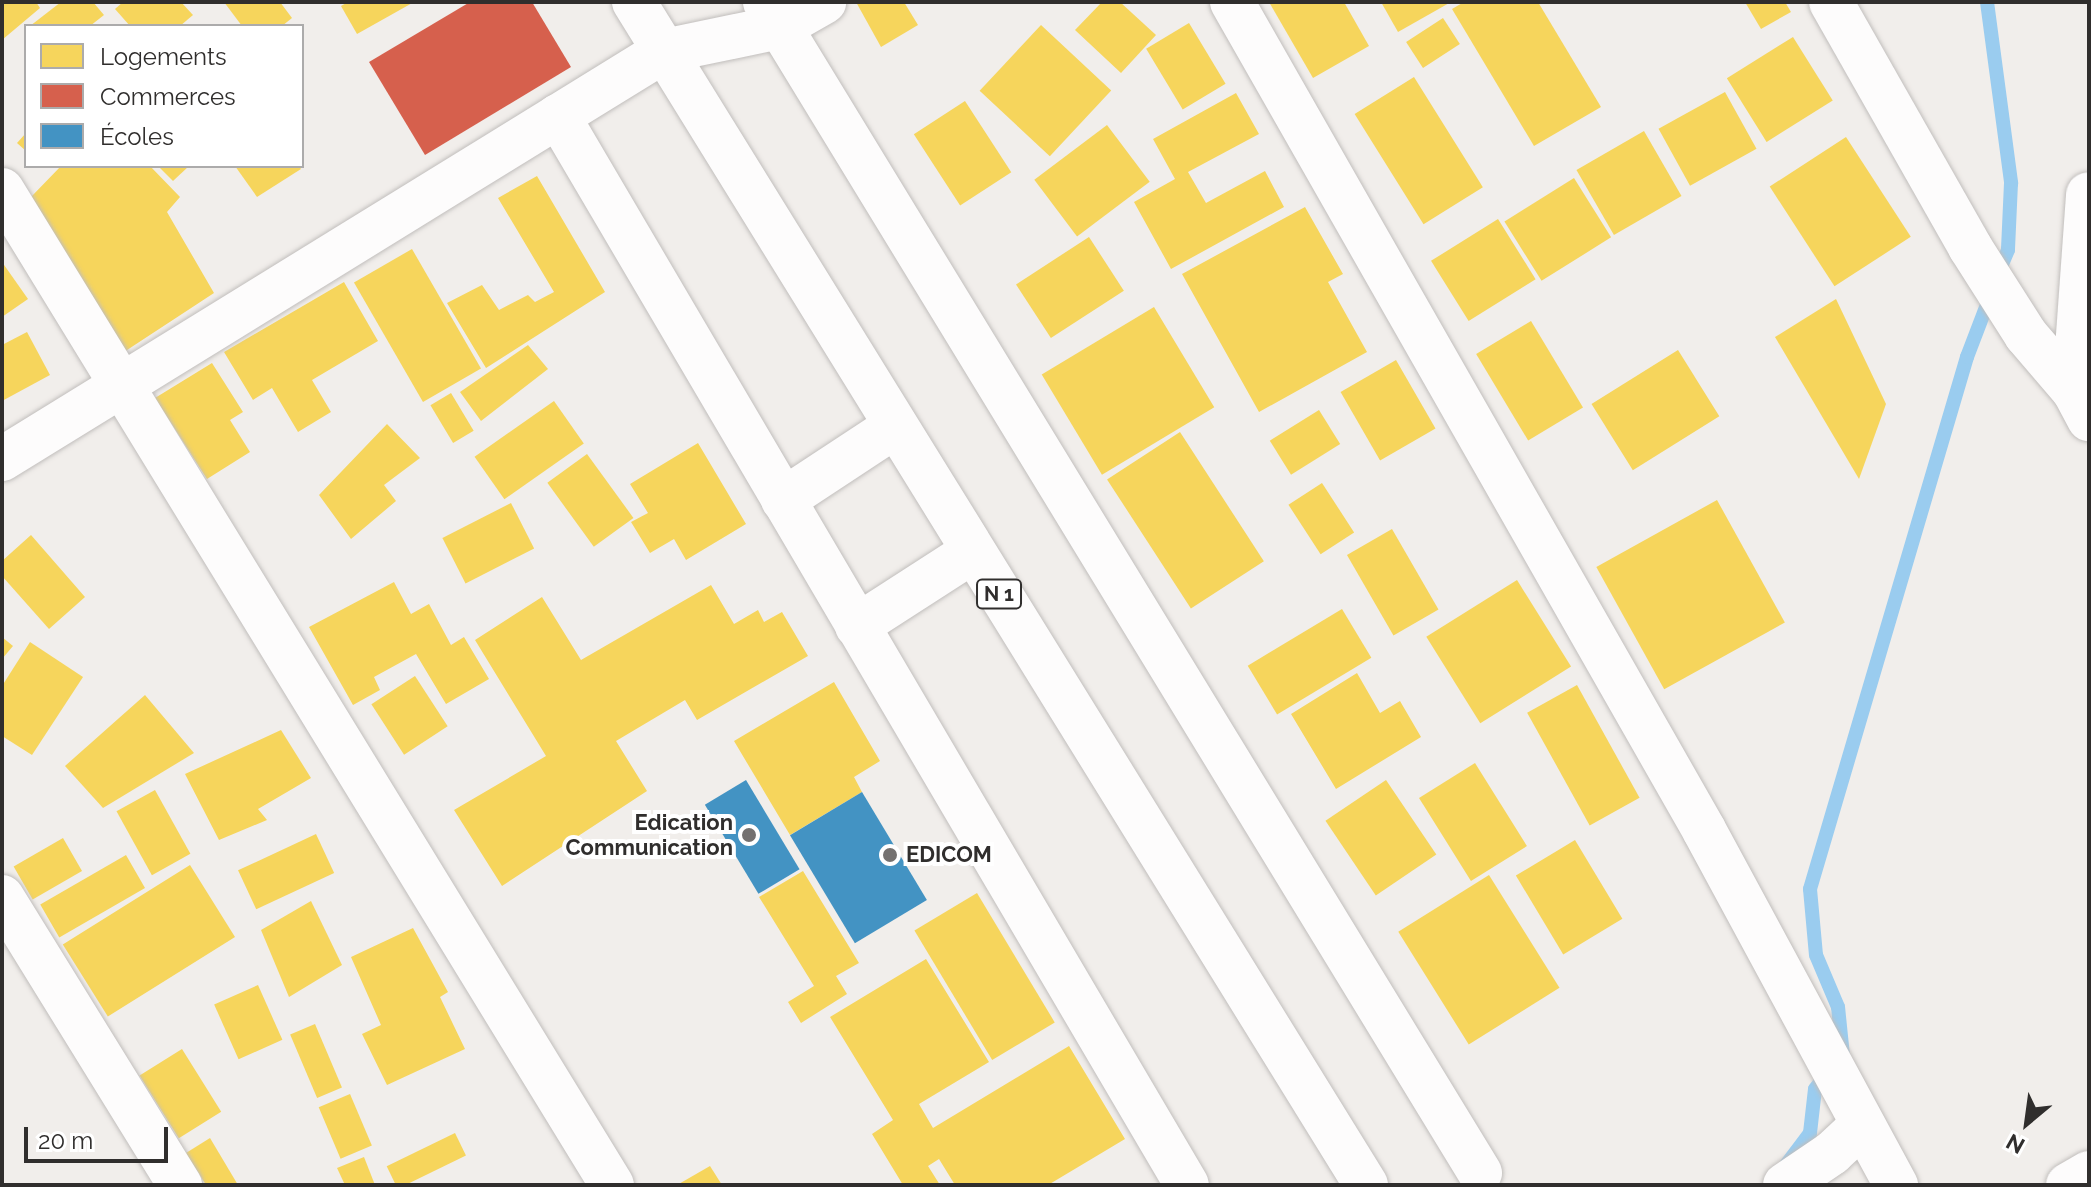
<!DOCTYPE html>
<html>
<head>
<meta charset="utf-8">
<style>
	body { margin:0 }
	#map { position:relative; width:2091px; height:1187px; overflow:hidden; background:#f1eeeb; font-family:Raleway,sans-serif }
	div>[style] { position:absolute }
	.homes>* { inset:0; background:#f6d55c; transform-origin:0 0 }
	.shops>* { inset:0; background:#d6604d }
	.schools>* { inset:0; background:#4393c3; transform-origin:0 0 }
	.stream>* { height:14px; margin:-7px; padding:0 7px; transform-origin:7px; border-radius:7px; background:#9accef }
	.roads { filter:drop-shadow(0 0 2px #c1bebc) drop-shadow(0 0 2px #c1bebc) }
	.minor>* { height:44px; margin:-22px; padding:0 22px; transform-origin:22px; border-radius:22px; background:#fdfcfc }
	.tertiary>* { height:44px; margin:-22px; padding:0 22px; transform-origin:22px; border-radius:22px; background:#fdfcfc }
	.trunk>* { height:44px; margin:-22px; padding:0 22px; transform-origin:22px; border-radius:22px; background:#fdfcfc }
	.dots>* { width:22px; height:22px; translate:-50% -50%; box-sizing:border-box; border:4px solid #fff; border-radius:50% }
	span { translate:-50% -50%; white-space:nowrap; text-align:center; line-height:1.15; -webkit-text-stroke:8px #fff; paint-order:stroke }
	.shield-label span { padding:2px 6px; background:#fff; border:2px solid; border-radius:6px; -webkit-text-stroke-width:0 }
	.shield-label { font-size:20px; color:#302e2d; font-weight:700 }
	.poi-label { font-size:22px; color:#302e2d; font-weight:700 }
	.right { translate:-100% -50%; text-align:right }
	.left { translate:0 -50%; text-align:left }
	.frame { position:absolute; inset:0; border:4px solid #302e2d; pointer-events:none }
	.legend { position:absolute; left:24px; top:24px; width:280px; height:144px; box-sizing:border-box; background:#fff; border:2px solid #acabab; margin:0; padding:10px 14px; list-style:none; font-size:24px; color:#302e2d }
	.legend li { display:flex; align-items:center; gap:16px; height:40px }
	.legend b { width:40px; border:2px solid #acabab }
	.north { position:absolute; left:1987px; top:1083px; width:80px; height:80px; -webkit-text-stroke:6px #fff; paint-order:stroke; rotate:209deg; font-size:22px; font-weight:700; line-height:32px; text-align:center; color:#302e2d }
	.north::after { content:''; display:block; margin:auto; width:28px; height:36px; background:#302e2d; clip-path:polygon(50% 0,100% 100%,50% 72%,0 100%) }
	.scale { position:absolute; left:24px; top:1127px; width:144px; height:36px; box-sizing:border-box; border:4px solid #302e2d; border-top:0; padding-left:10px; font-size:24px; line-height:28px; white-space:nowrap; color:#302e2d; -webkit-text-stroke:6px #fff; paint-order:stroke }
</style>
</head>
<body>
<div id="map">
	<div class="homes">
		<div style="clip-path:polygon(2px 2px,36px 2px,40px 8px,2px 40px)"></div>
		<div style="clip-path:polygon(61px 2px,93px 2px,104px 15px,90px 26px,30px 26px)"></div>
		<div style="clip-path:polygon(123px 2px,181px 2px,193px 15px,180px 26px,130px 26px,115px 9px)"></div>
		<div style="clip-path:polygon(224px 2px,280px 2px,292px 18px,282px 26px,242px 26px)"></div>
		<div style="clip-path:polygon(348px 2px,414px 2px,357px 34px,341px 6px)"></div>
		<div style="clip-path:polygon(856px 2px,904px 2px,918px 25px,881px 47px)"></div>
		<div style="clip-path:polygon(1102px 2px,1120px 2px,1156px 35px,1121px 73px,1075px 30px)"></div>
		<div style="clip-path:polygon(1269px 2px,1344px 2px,1369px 46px,1313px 78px)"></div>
		<div style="clip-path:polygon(1381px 2px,1451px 2px,1398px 32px)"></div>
		<div style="clip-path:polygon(1464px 2px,1538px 2px,1601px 107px,1534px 146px,1452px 9px)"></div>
		<div style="clip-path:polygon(1745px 2px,1785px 2px,1791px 12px,1761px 29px)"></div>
		<div style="left:1443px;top:18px;width:31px;height:44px;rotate:57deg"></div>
		<div style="left:1189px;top:23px;width:71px;height:50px;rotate:59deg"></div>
		<div style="left:1041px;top:25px;width:96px;height:90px;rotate:43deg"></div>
		<div style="left:1793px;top:37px;width:75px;height:78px;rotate:58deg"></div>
		<div style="left:1414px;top:77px;width:130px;height:70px;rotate:58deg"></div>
		<div style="left:1725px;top:92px;width:65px;height:76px;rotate:61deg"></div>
		<div style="clip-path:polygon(1236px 93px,1259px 134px,1188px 172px,1206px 203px,1265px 171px,1284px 207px,1171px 269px,1134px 202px,1175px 179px,1153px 139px)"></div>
		<div style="left:965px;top:101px;width:85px;height:61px;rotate:57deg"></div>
		<div style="left:1107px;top:125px;width:71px;height:91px;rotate:53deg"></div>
		<div style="left:1644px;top:131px;width:75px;height:78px;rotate:60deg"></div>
		<div style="clip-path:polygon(26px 133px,26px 151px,17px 143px)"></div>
		<div style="left:1846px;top:137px;width:119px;height:91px;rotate:57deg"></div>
		<div style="clip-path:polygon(61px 166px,150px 166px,180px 197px,167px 212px,214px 293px,124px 352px,31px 197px)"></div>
		<div style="clip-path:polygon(158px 166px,189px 166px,173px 181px)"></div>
		<div style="clip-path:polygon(235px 166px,299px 166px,301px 169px,257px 197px)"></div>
		<div style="clip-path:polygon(537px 176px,605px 292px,486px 368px,447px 303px,482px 285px,499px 310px,528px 295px,535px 302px,554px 292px,498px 198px)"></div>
		<div style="left:1574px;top:178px;width:70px;height:82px;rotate:58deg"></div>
		<div style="clip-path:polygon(1305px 207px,1343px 274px,1328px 282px,1367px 352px,1259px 412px,1182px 274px)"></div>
		<div style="left:1498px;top:219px;width:71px;height:79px;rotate:58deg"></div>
		<div style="left:1089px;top:237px;width:64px;height:87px;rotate:57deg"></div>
		<div style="left:412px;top:249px;width:138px;height:67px;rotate:60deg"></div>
		<div style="clip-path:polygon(2px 262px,28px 299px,2px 317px)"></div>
		<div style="clip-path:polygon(344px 282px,378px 341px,312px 380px,331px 412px,298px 432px,272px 388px,253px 400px,224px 352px)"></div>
		<div style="clip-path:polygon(1836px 299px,1886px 404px,1859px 479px,1775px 337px)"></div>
		<div style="left:1154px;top:307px;width:117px;height:131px;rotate:59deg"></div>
		<div style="left:1531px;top:321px;width:101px;height:64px;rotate:59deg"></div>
		<div style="clip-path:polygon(27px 332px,50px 375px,2px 401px,2px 345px)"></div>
		<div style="clip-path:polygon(528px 345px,548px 369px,481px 421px,460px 392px)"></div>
		<div style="left:1678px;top:350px;width:78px;height:102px;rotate:58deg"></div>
		<div style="left:1396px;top:360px;width:79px;height:64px;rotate:60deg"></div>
		<div style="clip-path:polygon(212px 363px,243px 412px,230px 420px,250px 452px,207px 479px,155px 398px)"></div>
		<div style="left:451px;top:393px;width:44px;height:24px;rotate:59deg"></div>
		<div style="left:554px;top:401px;width:52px;height:97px;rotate:55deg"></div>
		<div style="left:1319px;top:410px;width:40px;height:58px;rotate:58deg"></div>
		<div style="clip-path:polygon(387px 424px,420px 458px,384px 485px,396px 501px,351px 539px,319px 495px)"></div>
		<div style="left:1180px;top:432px;width:154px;height:87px;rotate:57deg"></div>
		<div style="clip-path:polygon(698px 443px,746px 524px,686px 560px,674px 539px,650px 553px,631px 522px,648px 513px,630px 484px)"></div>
		<div style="left:587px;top:454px;width:79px;height:49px;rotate:54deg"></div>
		<div style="left:1322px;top:483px;width:59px;height:40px;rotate:57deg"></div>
		<div style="left:1717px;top:500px;width:140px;height:138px;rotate:61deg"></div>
		<div style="left:511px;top:503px;width:51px;height:77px;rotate:63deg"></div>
		<div style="left:1392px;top:529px;width:93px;height:52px;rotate:60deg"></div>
		<div style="clip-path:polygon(31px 535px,85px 597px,49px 629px,2px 576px,2px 561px)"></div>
		<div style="left:1517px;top:580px;width:102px;height:107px;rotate:58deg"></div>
		<div style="clip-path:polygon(394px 582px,411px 614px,429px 604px,451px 645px,464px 637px,489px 679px,446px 704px,416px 654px,374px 677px,380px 690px,353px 705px,309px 627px)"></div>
		<div style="clip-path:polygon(711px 585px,734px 624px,758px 610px,764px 622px,782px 612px,808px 656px,697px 720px,685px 700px,616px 741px,647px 791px,502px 886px,454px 810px,546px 756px,475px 640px,542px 597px,581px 660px)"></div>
		<div style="left:1342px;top:609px;width:57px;height:110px;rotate:59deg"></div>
		<div style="clip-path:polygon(2px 637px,13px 646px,2px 659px)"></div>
		<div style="clip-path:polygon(30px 642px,83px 677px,32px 755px,2px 736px,2px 686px)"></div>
		<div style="clip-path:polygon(1357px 673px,1380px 713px,1400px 701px,1421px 737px,1336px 789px,1291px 714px)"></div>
		<div style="left:415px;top:676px;width:60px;height:52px;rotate:57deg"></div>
		<div style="clip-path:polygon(834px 682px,880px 761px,854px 777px,862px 792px,790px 835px,734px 741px)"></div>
		<div style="left:1577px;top:685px;width:129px;height:57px;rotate:61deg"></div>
		<div style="clip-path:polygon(145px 695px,194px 753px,103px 808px,65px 766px)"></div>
		<div style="clip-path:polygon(281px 730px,311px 778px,258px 809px,267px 820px,219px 840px,185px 774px)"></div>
		<div style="left:1475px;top:763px;width:98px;height:66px;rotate:58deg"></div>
		<div style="left:1386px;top:780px;width:90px;height:73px;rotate:56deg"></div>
		<div style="left:155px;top:790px;width:73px;height:44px;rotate:61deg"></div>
		<div style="left:316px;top:834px;width:43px;height:86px;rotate:65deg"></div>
		<div style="left:63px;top:838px;width:38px;height:57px;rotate:60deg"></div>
		<div style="left:1575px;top:840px;width:92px;height:69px;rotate:59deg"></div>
		<div style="left:126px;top:855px;width:38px;height:99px;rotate:60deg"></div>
		<div style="left:190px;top:865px;width:85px;height:150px;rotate:58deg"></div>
		<div style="clip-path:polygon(803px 871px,859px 963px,836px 976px,847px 994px,801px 1023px,788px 1002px,814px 986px,759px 897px)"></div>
		<div style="left:1489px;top:875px;width:133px;height:107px;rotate:58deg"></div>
		<div style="left:977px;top:893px;width:151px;height:73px;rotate:59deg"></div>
		<div style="clip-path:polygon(311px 901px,342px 965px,289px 997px,261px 930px)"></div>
		<div style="clip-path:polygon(413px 928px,448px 992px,440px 997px,465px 1049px,387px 1085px,362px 1034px,381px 1025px,351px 957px)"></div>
		<div style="clip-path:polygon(926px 959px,989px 1062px,919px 1104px,933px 1128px,1069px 1046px,1125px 1139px,1048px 1185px,955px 1185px,939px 1159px,928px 1166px,940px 1185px,903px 1185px,872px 1134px,893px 1120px,830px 1017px)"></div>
		<div style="left:258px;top:985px;width:60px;height:48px;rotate:66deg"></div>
		<div style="left:315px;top:1024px;width:69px;height:27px;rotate:67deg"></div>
		<div style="left:182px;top:1049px;width:74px;height:50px;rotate:58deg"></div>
		<div style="left:350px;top:1094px;width:56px;height:34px;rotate:67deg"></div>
		<div style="left:455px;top:1133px;width:25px;height:76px;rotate:64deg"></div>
		<div style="clip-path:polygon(210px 1138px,238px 1185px,206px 1185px,186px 1153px)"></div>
		<div style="clip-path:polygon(364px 1157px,375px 1185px,345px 1185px,337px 1168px)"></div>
		<div style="clip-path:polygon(710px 1166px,722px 1185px,677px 1185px)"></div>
	</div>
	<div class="shops">
		<div style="clip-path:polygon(470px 2px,532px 2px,571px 67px,425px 155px,369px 62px)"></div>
	</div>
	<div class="schools">
		<div style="left:746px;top:780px;width:104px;height:48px;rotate:59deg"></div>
		<div style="left:862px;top:792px;width:126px;height:84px;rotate:59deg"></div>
	</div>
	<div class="stream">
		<div style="left:1987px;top:2px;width:183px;rotate:82.4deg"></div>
		<div style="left:2011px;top:183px;width:67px;rotate:92.6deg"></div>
		<div style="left:2008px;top:250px;width:26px;rotate:113deg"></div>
		<div style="left:1843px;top:1056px;width:49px;rotate:-95.8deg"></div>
		<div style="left:1838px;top:1007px;width:56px;rotate:-112.9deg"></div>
		<div style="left:1816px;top:955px;width:66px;rotate:-95.2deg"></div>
		<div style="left:1810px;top:889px;width:555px;rotate:-73.56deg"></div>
		<div style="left:1967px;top:357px;width:67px;rotate:-69.1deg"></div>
		<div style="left:1786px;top:1165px;width:40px;rotate:-53deg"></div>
		<div style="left:1810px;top:1133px;width:44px;rotate:-83.5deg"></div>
		<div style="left:1815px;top:1089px;width:23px;rotate:-52deg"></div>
	</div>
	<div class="roads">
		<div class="minor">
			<div style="left:765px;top:2px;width:1372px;rotate:58.59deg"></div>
			<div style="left:1232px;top:2px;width:953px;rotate:60.31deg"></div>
			<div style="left:1704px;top:830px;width:404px;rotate:61.6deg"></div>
			<div style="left:558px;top:116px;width:1240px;rotate:59.53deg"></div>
			<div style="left:2px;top:190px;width:1167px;rotate:58.49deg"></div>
			<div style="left:2074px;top:391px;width:197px;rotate:-85.9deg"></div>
			<div style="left:2px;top:459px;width:778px;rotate:-31.65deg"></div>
			<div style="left:664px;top:51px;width:118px;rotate:-11.7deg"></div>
			<div style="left:780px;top:27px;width:51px;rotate:-29.6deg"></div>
			<div style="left:783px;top:500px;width:133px;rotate:-33.3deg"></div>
			<div style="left:857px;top:626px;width:137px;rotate:-32.8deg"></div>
			<div style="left:2px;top:897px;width:339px;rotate:58.3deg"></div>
			<div style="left:1785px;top:1185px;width:57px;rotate:-34.2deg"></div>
			<div style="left:1832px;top:1153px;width:41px;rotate:-43deg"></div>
			<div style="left:2068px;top:1185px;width:24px;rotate:-30deg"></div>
		</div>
		<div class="tertiary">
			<div style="left:1831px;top:2px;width:282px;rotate:60.4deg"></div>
			<div style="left:1970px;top:247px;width:104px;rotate:57.5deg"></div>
			<div style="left:2026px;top:335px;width:74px;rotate:49.4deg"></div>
			<div style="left:2074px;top:391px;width:32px;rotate:62deg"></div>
		</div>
		<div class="trunk">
			<div style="left:634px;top:2px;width:1391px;rotate:58.25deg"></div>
		</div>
	</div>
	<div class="dots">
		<div style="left:749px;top:835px;background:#747170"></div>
		<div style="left:890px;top:855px;background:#747170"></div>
	</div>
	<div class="shield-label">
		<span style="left:999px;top:594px">N 1</span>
	</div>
	<div class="poi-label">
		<span class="right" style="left:733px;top:835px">Edication<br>Communication</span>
		<span class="left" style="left:906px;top:855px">EDICOM</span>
	</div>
	<div class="frame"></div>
	<ul class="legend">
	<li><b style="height:22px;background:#f6d55c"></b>Logements</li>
	<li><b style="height:22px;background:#d6604d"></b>Commerces</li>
	<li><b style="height:22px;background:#4393c3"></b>Écoles</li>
	</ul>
	<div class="north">N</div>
	<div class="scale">20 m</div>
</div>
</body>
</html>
